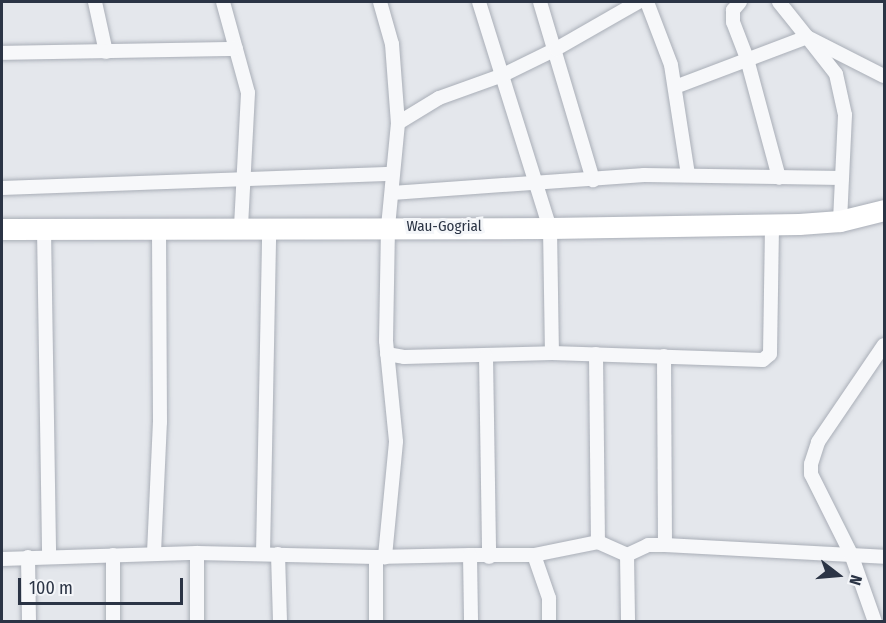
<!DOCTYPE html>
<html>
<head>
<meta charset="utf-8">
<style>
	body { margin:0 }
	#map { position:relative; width:886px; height:623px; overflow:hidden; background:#e4e7ec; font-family:"Fira Sans Condensed",sans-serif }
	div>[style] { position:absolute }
	.roads { filter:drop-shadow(0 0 2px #a9aeb7) drop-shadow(0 0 2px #a9aeb7) }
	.minor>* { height:14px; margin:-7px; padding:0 7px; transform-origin:7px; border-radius:7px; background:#f7f8fa }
	.primary>* { height:21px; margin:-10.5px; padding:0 10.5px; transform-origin:10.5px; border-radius:10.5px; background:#fff }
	span { translate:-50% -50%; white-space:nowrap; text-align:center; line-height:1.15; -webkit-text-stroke:6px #f4f6f9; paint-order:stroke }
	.street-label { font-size:15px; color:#2b3445 }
	.frame { position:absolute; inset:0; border:3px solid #2b3445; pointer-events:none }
	.north { position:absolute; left:808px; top:545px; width:60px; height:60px; -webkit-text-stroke:4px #f4f6f9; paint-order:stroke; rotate:106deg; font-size:16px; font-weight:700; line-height:24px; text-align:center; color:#2b3445 }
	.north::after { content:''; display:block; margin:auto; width:21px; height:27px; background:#2b3445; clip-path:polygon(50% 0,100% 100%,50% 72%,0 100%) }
	.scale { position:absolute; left:18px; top:578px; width:165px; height:27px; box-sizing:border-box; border:3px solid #2b3445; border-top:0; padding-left:8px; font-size:18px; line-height:21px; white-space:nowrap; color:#2b3445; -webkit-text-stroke:4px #f4f6f9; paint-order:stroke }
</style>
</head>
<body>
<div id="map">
	<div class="roads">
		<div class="minor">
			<div style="left:95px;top:2px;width:51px;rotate:77.6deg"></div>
			<div style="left:223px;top:2px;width:94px;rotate:74.6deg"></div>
			<div style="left:248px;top:93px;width:135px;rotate:93deg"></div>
			<div style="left:380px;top:2px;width:44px;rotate:74.1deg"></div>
			<div style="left:392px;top:44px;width:79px;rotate:85.7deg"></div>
			<div style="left:398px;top:123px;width:104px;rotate:95.5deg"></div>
			<div style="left:388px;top:227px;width:114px;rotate:91deg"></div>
			<div style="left:386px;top:341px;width:101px;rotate:84.3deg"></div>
			<div style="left:396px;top:442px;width:116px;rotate:95.5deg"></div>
			<div style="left:479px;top:2px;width:237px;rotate:72.6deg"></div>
			<div style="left:550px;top:228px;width:125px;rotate:89.1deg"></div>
			<div style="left:540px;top:2px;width:186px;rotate:73.4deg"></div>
			<div style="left:647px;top:2px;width:67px;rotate:69.1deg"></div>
			<div style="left:671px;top:65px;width:111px;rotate:81.2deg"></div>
			<div style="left:740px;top:2px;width:11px;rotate:131deg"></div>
			<div style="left:733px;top:10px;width:12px;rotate:90deg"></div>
			<div style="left:733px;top:22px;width:40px;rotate:69deg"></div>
			<div style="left:747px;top:59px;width:123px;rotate:74.9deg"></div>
			<div style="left:779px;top:2px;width:45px;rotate:51.3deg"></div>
			<div style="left:807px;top:37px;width:86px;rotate:26.9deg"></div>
			<div style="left:2px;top:53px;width:234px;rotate:-1deg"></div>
			<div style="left:675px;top:87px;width:141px;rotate:-20.7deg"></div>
			<div style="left:807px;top:37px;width:47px;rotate:51.9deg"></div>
			<div style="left:836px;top:74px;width:42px;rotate:77.6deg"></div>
			<div style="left:845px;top:115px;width:106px;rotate:92.7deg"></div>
			<div style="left:398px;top:123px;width:48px;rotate:-31.4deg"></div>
			<div style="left:439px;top:98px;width:68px;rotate:-19.8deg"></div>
			<div style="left:503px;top:75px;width:59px;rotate:-26.1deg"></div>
			<div style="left:556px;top:49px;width:95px;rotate:-29.8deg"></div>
			<div style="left:2px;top:188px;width:391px;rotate:-2.1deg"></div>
			<div style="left:392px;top:193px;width:253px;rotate:-4.1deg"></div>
			<div style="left:644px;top:175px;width:198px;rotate:0.9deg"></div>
			<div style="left:44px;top:229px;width:327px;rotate:89.1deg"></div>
			<div style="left:387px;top:354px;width:17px;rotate:10deg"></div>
			<div style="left:404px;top:357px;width:148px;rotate:-1.5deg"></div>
			<div style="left:552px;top:353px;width:211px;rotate:1.9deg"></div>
			<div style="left:763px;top:360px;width:9px;rotate:-41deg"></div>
			<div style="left:770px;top:354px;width:130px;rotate:-89.1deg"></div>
			<div style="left:596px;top:354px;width:188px;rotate:89.4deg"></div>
			<div style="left:486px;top:356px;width:201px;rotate:89.1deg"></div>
			<div style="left:664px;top:356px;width:189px;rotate:89.7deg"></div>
			<div style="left:154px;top:553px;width:131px;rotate:-87.4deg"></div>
			<div style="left:160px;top:422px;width:194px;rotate:-90.3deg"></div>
			<div style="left:263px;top:554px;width:326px;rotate:-88.9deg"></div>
			<div style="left:278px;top:554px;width:68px;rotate:88.3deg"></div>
			<div style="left:470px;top:555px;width:64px"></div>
			<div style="left:534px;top:555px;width:65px;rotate:-11.5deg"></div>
			<div style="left:598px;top:542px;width:32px;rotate:24deg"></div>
			<div style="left:627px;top:555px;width:23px;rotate:-25deg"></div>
			<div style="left:648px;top:545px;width:17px"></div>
			<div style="left:665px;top:545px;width:219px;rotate:3.1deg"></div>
			<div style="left:534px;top:555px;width:46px;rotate:70.8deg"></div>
			<div style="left:549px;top:598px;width:24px;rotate:90deg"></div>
			<div style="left:627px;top:555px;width:67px;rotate:89.1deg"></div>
			<div style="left:28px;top:557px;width:65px;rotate:89.1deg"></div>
			<div style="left:376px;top:557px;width:65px;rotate:90deg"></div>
			<div style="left:2px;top:559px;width:195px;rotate:-1.8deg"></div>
			<div style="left:197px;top:553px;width:179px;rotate:1.3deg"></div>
			<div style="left:376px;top:557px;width:94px;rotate:-1.2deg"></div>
			<div style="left:470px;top:555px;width:67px;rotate:89.1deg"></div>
			<div style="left:113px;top:622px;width:67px;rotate:-90deg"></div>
			<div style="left:197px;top:622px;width:69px;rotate:-90deg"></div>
			<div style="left:875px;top:622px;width:72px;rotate:-109.4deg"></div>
			<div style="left:851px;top:554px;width:89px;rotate:-116.6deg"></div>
			<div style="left:811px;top:474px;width:10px;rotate:-90deg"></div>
			<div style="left:811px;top:464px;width:23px;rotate:-72deg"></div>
			<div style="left:818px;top:442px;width:117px;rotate:-55.8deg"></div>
		</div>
		<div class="primary">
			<div style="left:2px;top:229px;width:548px;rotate:-0.1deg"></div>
			<div style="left:550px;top:228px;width:249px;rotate:-0.9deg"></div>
			<div style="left:799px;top:224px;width:41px;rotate:-4.2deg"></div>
			<div style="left:840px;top:221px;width:45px;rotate:-14deg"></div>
		</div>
	</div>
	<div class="street-label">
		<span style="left:444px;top:227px">Wau-Gogrial</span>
	</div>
	<div class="frame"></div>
	<div class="north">N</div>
	<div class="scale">100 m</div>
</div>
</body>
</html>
